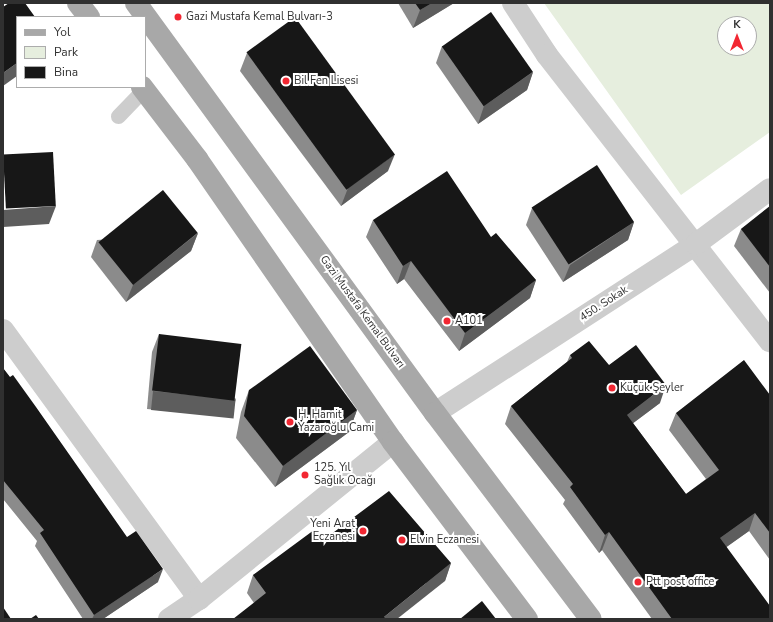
<!DOCTYPE html>
<html>
<head>
<meta charset="utf-8">
<style>
	body { margin:0 }
	#map { position:relative; width:773px; height:622px; overflow:hidden; background:#fff; font-family:"Nunito Sans",sans-serif }
	div>[style] { position:absolute }
	.green>* { inset:0; background:#e6eede }
	.lane>* { height:15px; margin:-7.5px; padding:0 7.5px; transform-origin:7.5px; border-radius:7.5px; background:#cdcdcd }
	.street>* { height:22px; margin:-11px; padding:0 11px; transform-origin:11px; border-radius:11px; background:#cdcdcd }
	.primary>* { height:22px; margin:-11px; padding:0 11px; transform-origin:11px; border-radius:11px; background:#a8a8a8 }
	.wall>* { inset:0; background:#8b8b8b }
	.shaded-wall>* { inset:0; background:#5d5d5d; transform-origin:0 0 }
	.building>* { inset:0; background:#171717; transform-origin:0 0 }
	.dots>* { width:11px; height:11px; translate:-50% -50%; box-sizing:border-box; border:2px solid #fff; border-radius:50% }
	span { translate:-50% -50%; white-space:nowrap; text-align:center; line-height:1.15; -webkit-text-stroke:4px #fff; paint-order:stroke }
	.poi-label { font-size:11px; color:#303030 }
	.left { translate:0 -50%; text-align:left }
	.right { translate:-100% -50%; text-align:right }
	.street-label { font-size:11px; color:#303030 }
	.frame { position:absolute; inset:0; border:4px solid #303030; pointer-events:none }
	.legend { position:absolute; left:16px; top:16px; width:130px; height:72px; box-sizing:border-box; background:#fff; border:1px solid #acacac; margin:0; padding:5px 7px; list-style:none; font-size:12px; color:#303030 }
	.legend li { display:flex; align-items:center; gap:8px; height:20px }
	.legend b { width:20px; border:1px solid #acacac }
	.north { position:absolute; left:717px; top:16px; width:40px; height:40px; box-sizing:border-box; background:#fff; border:1px solid #acacac; border-radius:50%; rotate:0deg; font-size:11px; font-weight:700; line-height:16px; text-align:center; color:#303030 }
	.north::after { content:''; display:block; margin:auto; width:14px; height:18px; background:#f22732; clip-path:polygon(50% 0,100% 100%,50% 72%,0 100%) }
</style>
</head>
<body>
<div id="map">
	<div class="green">
		<div style="clip-path:polygon(evenodd,544px 3px,770px 3px,770px 132px,681px 195px,544px 3px,725px 24px,749px 24px,749px 48px,725px 48px,725px 24px)"></div>
	</div>
	<div class="lane">
		<div style="left:118px;top:116px;width:37px;rotate:-46deg"></div>
	</div>
	<div class="street">
		<div style="left:513px;top:3px;width:62px;rotate:56.8deg"></div>
		<div style="left:547px;top:55px;width:363px;rotate:52.1deg"></div>
		<div style="left:3px;top:330px;width:333px;rotate:53.9deg"></div>
		<div style="left:435px;top:413px;width:311px;rotate:-32.9deg"></div>
		<div style="left:696px;top:244px;width:92px;rotate:-36.6deg"></div>
		<div style="left:169px;top:619px;width:36px;rotate:-34deg"></div>
		<div style="left:199px;top:599px;width:250px;rotate:-39deg"></div>
	</div>
	<div class="primary">
		<div style="left:78px;top:3px;width:18px;rotate:52deg"></div>
		<div style="left:136px;top:3px;width:507px;rotate:53.9deg"></div>
		<div style="left:435px;top:413px;width:258px;rotate:52.9deg"></div>
		<div style="left:142px;top:87px;width:91px;rotate:52.6deg"></div>
		<div style="left:197px;top:159px;width:344px;rotate:55.3deg"></div>
		<div style="left:393px;top:442px;width:222px;rotate:52.9deg"></div>
	</div>
	<div class="wall">
		<div style="clip-path:polygon(398px 3px,454px 3px,413px 28px)"></div>
		<div style="clip-path:polygon(442px 46px,533px 72px,527px 90px,478px 124px,436px 63px)"></div>
		<div style="clip-path:polygon(247px 53px,388px 171px,341px 206px,240px 71px)"></div>
		<div style="clip-path:polygon(770px 206px,770px 293px,734px 246px,741px 229px)"></div>
		<div style="clip-path:polygon(532px 208px,634px 222px,628px 240px,563px 282px,526px 225px)"></div>
		<div style="clip-path:polygon(373px 220px,491px 237px,536px 280px,530px 298px,459px 351px,404px 279px,397px 284px,366px 237px)"></div>
		<div style="clip-path:polygon(198px 233px,191px 251px,126px 302px,91px 257px,97px 240px)"></div>
		<div style="clip-path:polygon(159px 334px,236px 399px,229px 417px,147px 409px,152px 352px)"></div>
		<div style="clip-path:polygon(570px 355px,609px 365px,660px 403px,633px 423px,686px 494px,706px 479px,669px 430px,676px 413px,770px 395px,770px 560px,749px 531px,726px 547px,770px 619px,652px 619px,602px 550px,599px 553px,563px 504px,565px 500px,505px 424px,511px 406px,567px 362px)"></div>
		<div style="clip-path:polygon(3px 368px,158px 582px,103px 619px,83px 619px,35px 546px,37px 541px,3px 499px)"></div>
		<div style="clip-path:polygon(249px 390px,357px 410px,349px 432px,275px 487px,236px 438px,241px 412px)"></div>
		<div style="clip-path:polygon(322px 541px,451px 563px,445px 581px,254px 603px,247px 593px,253px 575px)"></div>
	</div>
	<div class="shaded-wall">
		<div style="clip-path:polygon(432px 3px,454px 3px,413px 28px,420px 10px)"></div>
		<div style="clip-path:polygon(17px 63px,17px 76px,3px 86px,3px 73px)"></div>
		<div style="clip-path:polygon(533px 72px,527px 90px,478px 124px,484px 106px)"></div>
		<div style="clip-path:polygon(395px 154px,388px 171px,341px 206px,348px 188px)"></div>
		<div style="clip-path:polygon(56px 206px,49px 224px,3px 227px,3px 210px)"></div>
		<div style="clip-path:polygon(634px 222px,628px 240px,563px 282px,570px 265px)"></div>
		<div style="clip-path:polygon(198px 233px,191px 251px,126px 302px,133px 285px)"></div>
		<div style="clip-path:polygon(411px 261px,404px 279px,397px 284px,403px 266px)"></div>
		<div style="clip-path:polygon(536px 280px,530px 298px,459px 351px,465px 333px)"></div>
		<div style="clip-path:polygon(666px 385px,660px 403px,620px 433px,627px 415px)"></div>
		<div style="left:153px;top:391px;width:83px;height:19px;rotate:6deg"></div>
		<div style="clip-path:polygon(357px 410px,349px 432px,275px 487px,283px 466px)"></div>
		<div style="clip-path:polygon(755px 513px,749px 531px,714px 556px,720px 538px)"></div>
		<div style="clip-path:polygon(609px 532px,602px 550px,599px 553px,605px 535px)"></div>
		<div style="clip-path:polygon(451px 563px,445px 581px,397px 619px,384px 619px,384px 617px)"></div>
		<div style="clip-path:polygon(163px 569px,158px 582px,103px 619px,92px 619px,94px 615px)"></div>
	</div>
	<div class="building">
		<div style="clip-path:polygon(9px 3px,25px 3px,35px 17px,17px 17px,17px 63px,3px 73px,3px 7px)"></div>
		<div style="clip-path:polygon(415px 3px,432px 3px,420px 10px)"></div>
		<div style="left:491px;top:12px;width:73px;height:60px;rotate:55deg"></div>
		<div style="left:295px;top:17px;width:170px;height:60px;rotate:54deg"></div>
		<div style="left:53px;top:152px;width:54px;height:50px;rotate:87deg"></div>
		<div style="left:597px;top:165px;width:68px;height:78px;rotate:57deg"></div>
		<div style="clip-path:polygon(447px 171px,491px 237px,496px 233px,536px 280px,465px 333px,411px 261px,403px 266px,373px 220px)"></div>
		<div style="left:163px;top:190px;width:55px;height:83px;rotate:51deg"></div>
		<div style="clip-path:polygon(770px 206px,770px 267px,741px 229px)"></div>
		<div style="left:159px;top:334px;width:83px;height:57px;rotate:7deg"></div>
		<div style="clip-path:polygon(589px 341px,609px 365px,636px 345px,666px 385px,627px 415px,686px 494px,719px 470px,676px 413px,744px 360px,770px 395px,770px 533px,755px 513px,720px 538px,770px 606px,770px 619px,672px 619px,609px 532px,605px 535px,570px 487px,573px 484px,511px 406px,572px 358px,570px 355px)"></div>
		<div style="clip-path:polygon(310px 346px,357px 410px,283px 466px,244px 416px,249px 390px)"></div>
		<div style="clip-path:polygon(3px 368px,10px 377px,13px 375px,36px 407px,127px 537px,136px 531px,163px 569px,94px 615px,40px 533px,44px 530px,3px 480px)"></div>
		<div style="clip-path:polygon(389px 491px,451px 563px,384px 617px,386px 619px,233px 619px,266px 593px,253px 575px,314px 530px,322px 541px)"></div>
		<div style="clip-path:polygon(482px 601px,496px 619px,460px 619px)"></div>
		<div style="clip-path:polygon(3px 607px,11px 619px,3px 619px)"></div>
		<div style="clip-path:polygon(36px 615px,39px 619px,30px 619px)"></div>
	</div>
	<div class="dots">
		<div style="left:178px;top:17px;background:#f22732"></div>
		<div style="left:286px;top:81px;background:#f22732"></div>
		<div style="left:447px;top:321px;background:#f22732"></div>
		<div style="left:612px;top:388px;background:#f22732"></div>
		<div style="left:290px;top:422px;background:#f22732"></div>
		<div style="left:305px;top:475px;background:#f22732"></div>
		<div style="left:363px;top:531px;background:#f22732"></div>
		<div style="left:402px;top:540px;background:#f22732"></div>
		<div style="left:638px;top:582px;background:#f22732"></div>
	</div>
	<div class="poi-label">
		<span class="left" style="left:186px;top:17px">Gazi Mustafa Kemal Bulvarı-3</span>
		<span class="left" style="left:294px;top:81px">Bil Fen Lisesi</span>
		<span class="left" style="left:455px;top:321px">A101</span>
		<span class="left" style="left:620px;top:388px">Küçük Şeyler</span>
		<span class="left" style="left:298px;top:422px">H. Hamit<br>Yazaroğlu Cami</span>
		<span class="left" style="left:314px;top:475px">125. Yıl<br>Sağlık Ocağı</span>
		<span class="right" style="left:355px;top:531px">Yeni Arat<br>Eczanesi</span>
		<span class="left" style="left:410px;top:540px">Elvin Eczanesi</span>
		<span class="left" style="left:646px;top:582px">Ptt post office</span>
	</div>
	<div class="street-label">
		<span style="left:604px;top:304px;rotate:-33deg">450. Sokak</span>
		<span style="left:362px;top:312px;rotate:54deg">Gazi Mustafa Kemal Bulvarı</span>
	</div>
	<div class="frame"></div>
	<ul class="legend">
	<li><b style="height:5px;background:#a8a8a8"></b>Yol</li>
	<li><b style="height:11px;background:#e6eede"></b>Park</li>
	<li><b style="height:11px;background:#171717"></b>Bina</li>
	</ul>
	<div class="north">K</div>
</div>
</body>
</html>
